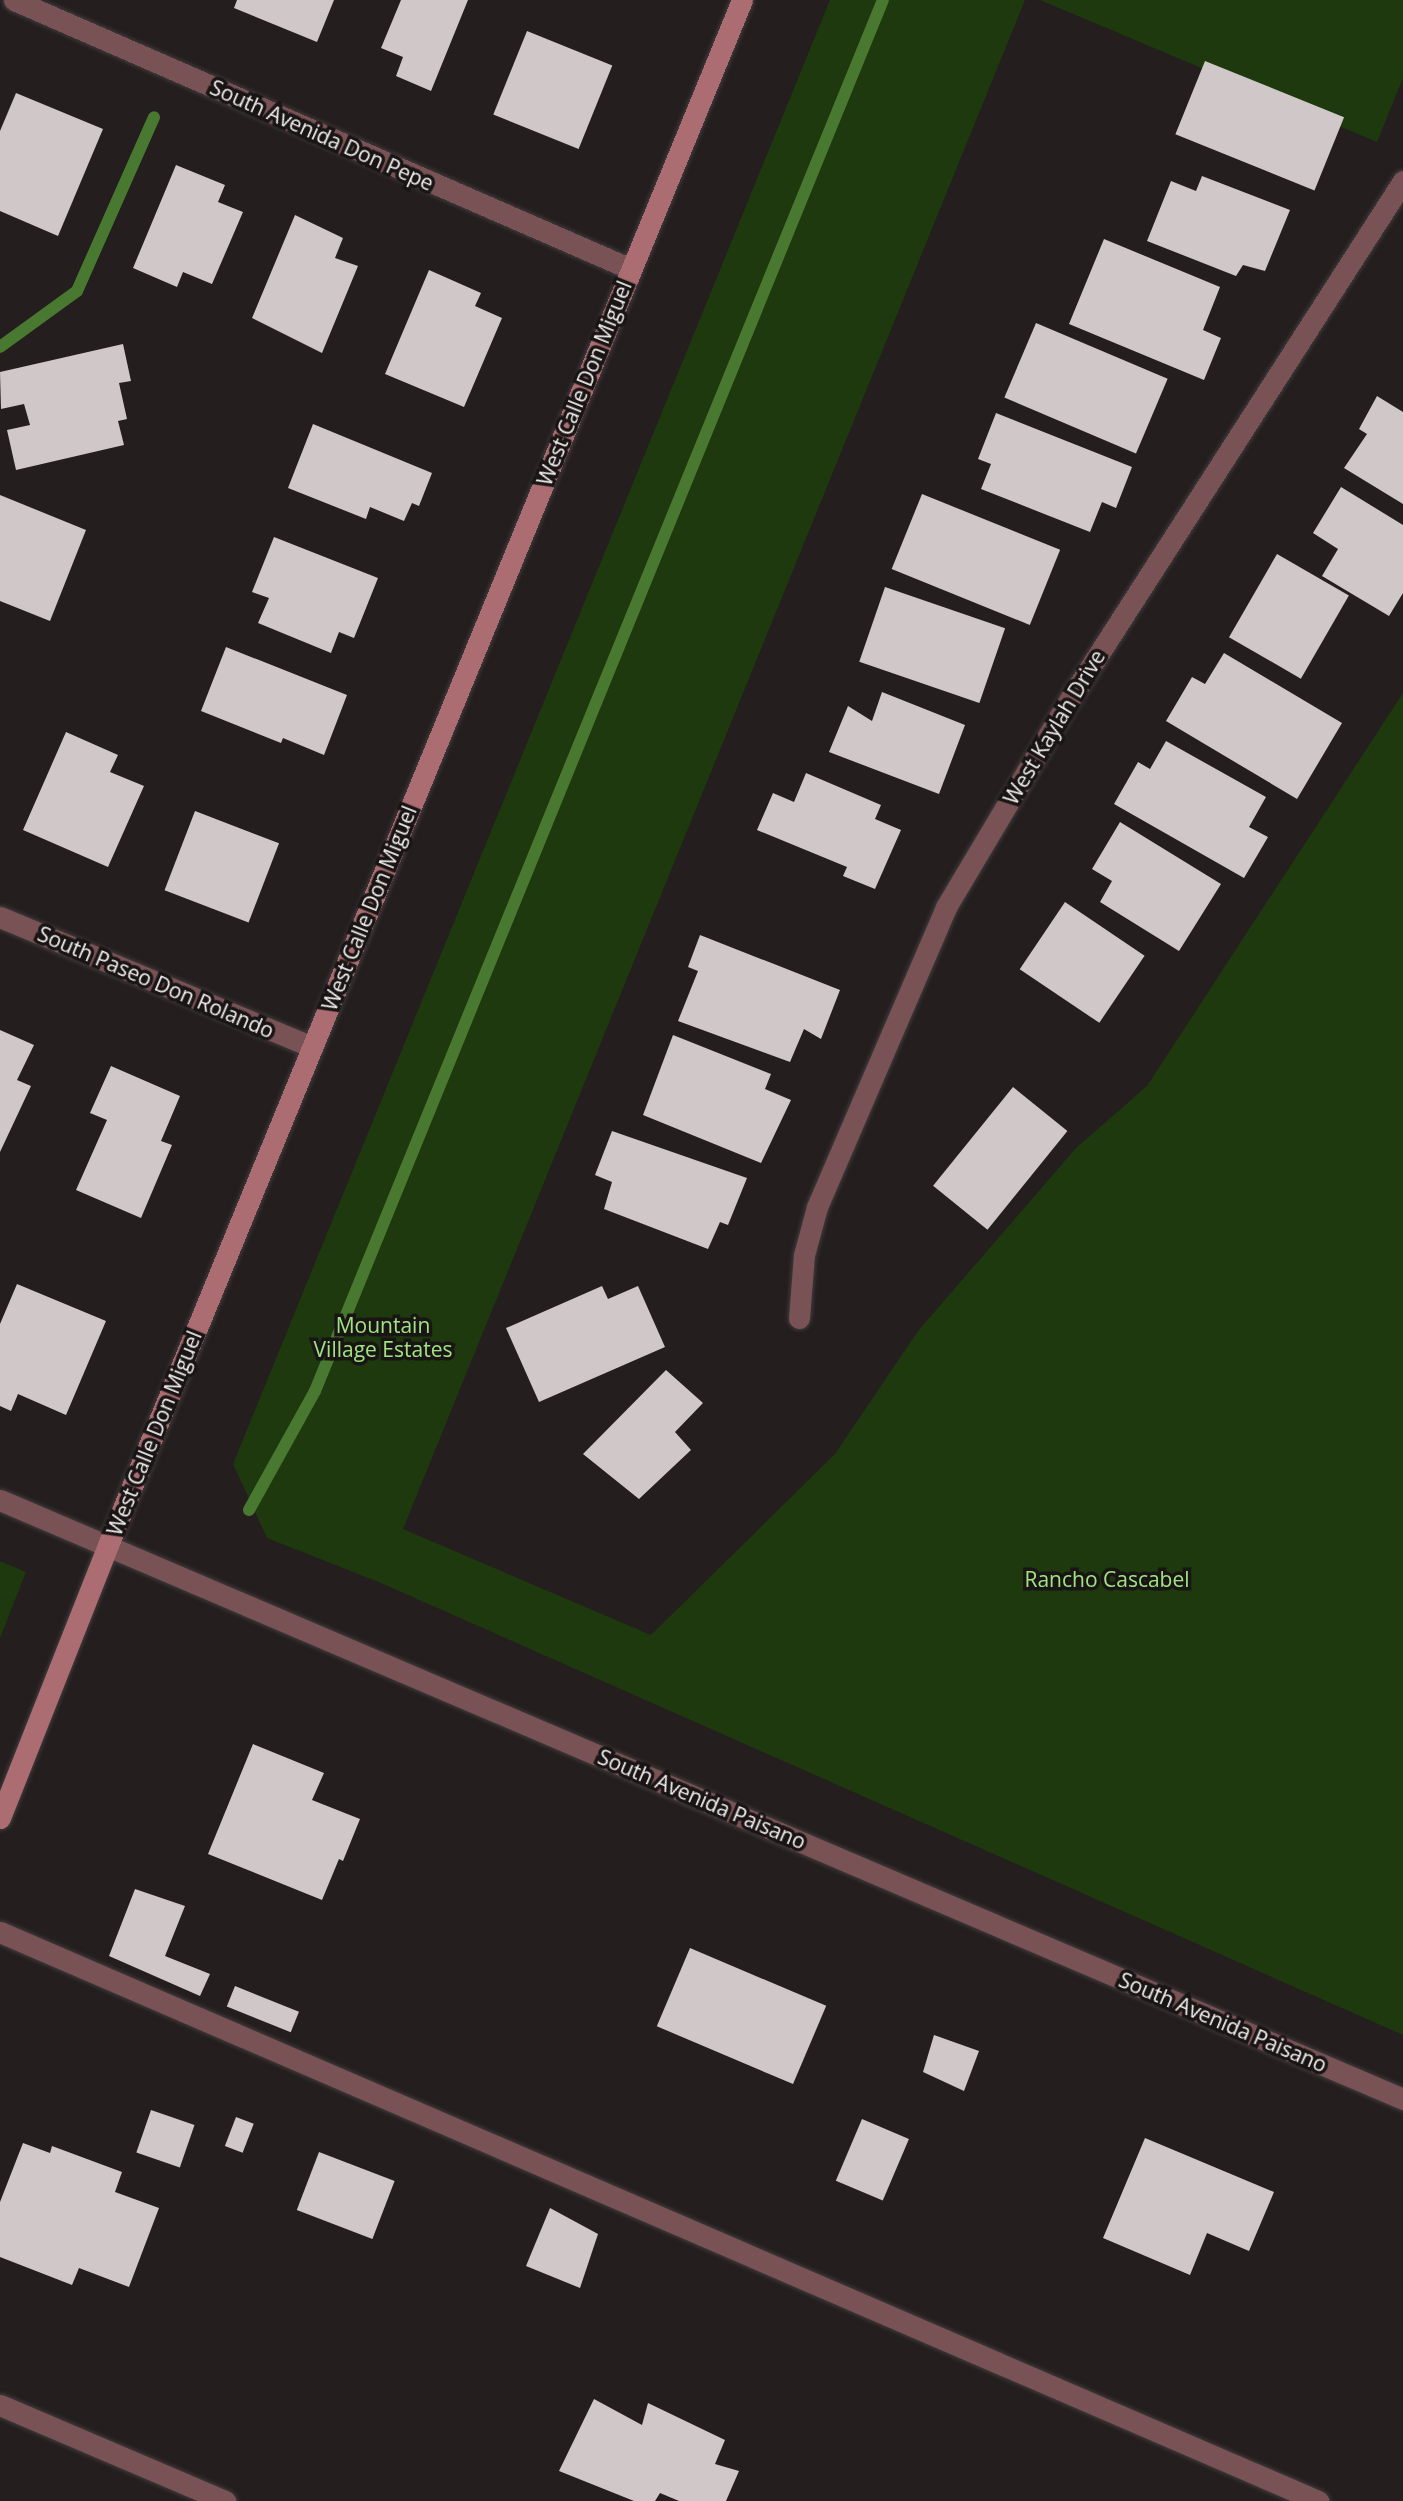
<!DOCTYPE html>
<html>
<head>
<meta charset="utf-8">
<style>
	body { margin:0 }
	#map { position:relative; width:1403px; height:2501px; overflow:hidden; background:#241e1f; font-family:"Open Sans",sans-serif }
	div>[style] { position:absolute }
	.green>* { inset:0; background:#1d390d }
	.stream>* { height:12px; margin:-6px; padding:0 6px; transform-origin:6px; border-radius:6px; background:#497930 }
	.building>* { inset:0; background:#d0c8c8; transform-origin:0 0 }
	.roads { filter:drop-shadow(0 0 2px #413b3c) drop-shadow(0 0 2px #413b3c) }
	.lane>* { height:21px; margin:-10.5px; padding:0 10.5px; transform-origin:10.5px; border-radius:10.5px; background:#795255 }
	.street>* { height:21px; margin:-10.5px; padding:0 10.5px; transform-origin:10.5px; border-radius:10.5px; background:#795255 }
	.secondary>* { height:21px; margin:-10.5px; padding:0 10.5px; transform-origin:10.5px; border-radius:10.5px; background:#ab6d72 }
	span { translate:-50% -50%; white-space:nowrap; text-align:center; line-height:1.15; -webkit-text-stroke:7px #1a1515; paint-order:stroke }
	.street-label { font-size:21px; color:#f3efef }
	.park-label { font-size:21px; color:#a0e380 }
</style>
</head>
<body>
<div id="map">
	<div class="green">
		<div style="clip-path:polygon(830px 0,1025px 0,403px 1529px,651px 1635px,835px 1454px,918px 1331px,1076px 1148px,1147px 1086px,1403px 693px,1403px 2035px,381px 1583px,267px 1538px,233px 1464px)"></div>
		<div style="clip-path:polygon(1040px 0,1403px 0,1403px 78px,1377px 142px)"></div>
		<div style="clip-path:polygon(0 1561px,26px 1572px,0 1638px)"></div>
	</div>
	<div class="stream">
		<div style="left:0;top:347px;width:95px;rotate:-36deg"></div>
		<div style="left:77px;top:291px;width:190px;rotate:-66.1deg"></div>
		<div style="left:249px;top:1510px;width:136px;rotate:-61deg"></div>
		<div style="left:315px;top:1391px;width:1502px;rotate:-67.79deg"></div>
	</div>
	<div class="building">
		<div style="clip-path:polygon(237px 0,334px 0,317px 42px,234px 8px)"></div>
		<div style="clip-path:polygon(401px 0,468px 0,431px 91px,396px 76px,403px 57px,381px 48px)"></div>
		<div style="left:527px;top:31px;width:92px;height:90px;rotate:22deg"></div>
		<div style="left:1205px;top:61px;width:150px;height:79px;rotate:22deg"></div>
		<div style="clip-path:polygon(16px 93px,103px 129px,58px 236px,0 211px,0 131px)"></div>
		<div style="clip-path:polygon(176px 165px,225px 185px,218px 202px,243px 212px,212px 284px,183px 272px,177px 287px,133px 268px)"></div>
		<div style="clip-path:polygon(1202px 176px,1290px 210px,1265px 271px,1243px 265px,1236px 276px,1147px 241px,1171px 181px,1196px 191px)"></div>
		<div style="clip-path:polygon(295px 215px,343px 238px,335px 258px,358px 266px,322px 353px,252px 318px)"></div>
		<div style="clip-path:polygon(1104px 239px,1220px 287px,1203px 330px,1221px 338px,1204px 380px,1069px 324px)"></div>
		<div style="clip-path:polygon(429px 270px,481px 293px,475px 306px,502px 318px,464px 407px,385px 374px)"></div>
		<div style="left:1036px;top:323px;width:143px;height:81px;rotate:23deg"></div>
		<div style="clip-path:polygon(123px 344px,131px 381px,119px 383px,127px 419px,118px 421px,124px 445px,16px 470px,7px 430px,30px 425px,24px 404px,1px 409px,0 372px)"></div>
		<div style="clip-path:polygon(1377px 396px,1403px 412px,1403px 504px,1344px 468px,1367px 434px,1359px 429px)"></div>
		<div style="clip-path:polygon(996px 413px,1132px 467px,1116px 508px,1102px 502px,1090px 532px,981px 489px,991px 464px,978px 459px)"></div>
		<div style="clip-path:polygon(313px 424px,432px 473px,419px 506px,412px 503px,404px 521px,370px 507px,366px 519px,288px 488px)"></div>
		<div style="clip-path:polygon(1341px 487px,1403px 525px,1403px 593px,1389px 616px,1322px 576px,1338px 549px,1313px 533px)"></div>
		<div style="left:922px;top:494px;width:149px;height:81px;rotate:22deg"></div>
		<div style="clip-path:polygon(0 495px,86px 530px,50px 621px,0 601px)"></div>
		<div style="clip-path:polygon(274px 537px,378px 578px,354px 638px,339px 632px,331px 653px,258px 623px,269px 598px,252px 592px)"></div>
		<div style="left:1277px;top:554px;width:83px;height:96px;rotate:30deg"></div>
		<div style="left:885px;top:587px;width:127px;height:79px;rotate:19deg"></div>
		<div style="clip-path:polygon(226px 647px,347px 695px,324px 755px,283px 738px,281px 743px,201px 711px)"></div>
		<div style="clip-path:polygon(1224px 653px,1342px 723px,1297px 799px,1166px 721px,1192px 677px,1205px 684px)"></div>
		<div style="clip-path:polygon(882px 692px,965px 725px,939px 794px,829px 752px,848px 706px,872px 721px)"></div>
		<div style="clip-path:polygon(66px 732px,118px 755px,110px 772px,144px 786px,108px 867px,23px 830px)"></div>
		<div style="clip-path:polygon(1166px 741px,1266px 797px,1249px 827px,1268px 837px,1244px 878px,1114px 804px,1138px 762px,1150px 769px)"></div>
		<div style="clip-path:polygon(806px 773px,881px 805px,875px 819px,901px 830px,875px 889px,843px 876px,847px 867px,757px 830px,773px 793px,794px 802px)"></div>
		<div style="left:195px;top:811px;width:90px;height:85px;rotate:21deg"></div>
		<div style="clip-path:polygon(1120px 822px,1221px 884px,1179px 951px,1100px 902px,1112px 881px,1092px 869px)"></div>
		<div style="left:1065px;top:902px;width:96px;height:81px;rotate:34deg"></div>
		<div style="clip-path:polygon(700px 935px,840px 990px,821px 1039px,804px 1029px,790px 1062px,678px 1021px,698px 971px,688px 967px)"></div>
		<div style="clip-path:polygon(0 1030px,34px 1045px,17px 1080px,31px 1086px,0 1152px)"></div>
		<div style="clip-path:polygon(673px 1035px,771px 1074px,765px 1089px,791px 1100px,761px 1163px,643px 1115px)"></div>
		<div style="clip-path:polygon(111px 1066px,180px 1096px,161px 1141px,172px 1145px,141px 1218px,76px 1190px,107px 1120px,90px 1113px)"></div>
		<div style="left:1013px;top:1087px;width:70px;height:127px;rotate:39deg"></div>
		<div style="clip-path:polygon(612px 1131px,747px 1178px,728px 1225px,720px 1222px,708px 1249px,604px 1209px,612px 1182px,595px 1175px)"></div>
		<div style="clip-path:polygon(17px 1284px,106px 1321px,66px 1415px,18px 1394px,11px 1411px,0 1406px,0 1324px)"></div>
		<div style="clip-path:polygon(602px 1286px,608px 1299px,638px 1286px,665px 1347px,539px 1402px,506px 1328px)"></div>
		<div style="clip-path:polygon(666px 1370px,703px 1403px,675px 1432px,691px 1450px,639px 1499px,583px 1454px)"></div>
		<div style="clip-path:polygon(253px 1744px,324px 1773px,312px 1800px,360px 1819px,343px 1861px,339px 1859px,322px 1900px,208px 1854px)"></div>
		<div style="clip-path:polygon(135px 1889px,185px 1906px,165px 1956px,210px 1974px,200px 1996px,109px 1956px)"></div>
		<div style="left:690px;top:1948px;width:148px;height:85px;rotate:23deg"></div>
		<div style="left:235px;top:1986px;width:69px;height:22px;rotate:22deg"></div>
		<div style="clip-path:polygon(934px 2035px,979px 2051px,964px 2091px,923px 2072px)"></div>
		<div style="left:151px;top:2110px;width:46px;height:45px;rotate:19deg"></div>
		<div style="left:236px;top:2117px;width:19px;height:31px;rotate:21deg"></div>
		<div style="left:862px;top:2119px;width:51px;height:67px;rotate:23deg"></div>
		<div style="clip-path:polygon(1145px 2138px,1274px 2192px,1249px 2251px,1207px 2233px,1190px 2275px,1103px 2238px)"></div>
		<div style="clip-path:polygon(23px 2143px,50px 2153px,52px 2146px,122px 2172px,115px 2192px,159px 2208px,129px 2287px,79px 2268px,72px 2285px,0 2257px,0 2202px)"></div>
		<div style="left:319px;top:2152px;width:81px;height:62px;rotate:21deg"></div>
		<div style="clip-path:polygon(550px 2208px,598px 2234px,580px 2288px,526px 2266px)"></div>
		<div style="clip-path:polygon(594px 2399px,642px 2425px,648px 2403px,725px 2440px,715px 2464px,739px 2471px,726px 2501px,679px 2501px,660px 2493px,655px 2501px,634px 2501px,559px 2471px)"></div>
	</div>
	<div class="roads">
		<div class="lane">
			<div style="left:0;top:1932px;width:1436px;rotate:23.35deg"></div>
		</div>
		<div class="street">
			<div style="left:14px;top:0;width:673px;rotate:23.56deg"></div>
			<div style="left:0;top:917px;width:338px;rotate:22.6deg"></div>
			<div style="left:799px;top:1318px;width:63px;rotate:-85.5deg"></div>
			<div style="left:804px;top:1255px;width:50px;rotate:-74.8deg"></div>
			<div style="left:817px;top:1207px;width:327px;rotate:-66.7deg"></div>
			<div style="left:946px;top:907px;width:248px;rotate:-59.2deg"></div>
			<div style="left:1073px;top:694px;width:610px;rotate:-57.25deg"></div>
			<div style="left:0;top:1500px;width:1526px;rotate:23.12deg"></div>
			<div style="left:0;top:2405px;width:245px;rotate:23.1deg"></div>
		</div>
		<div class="secondary">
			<div style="left:0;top:1818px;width:294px;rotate:-68.4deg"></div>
			<div style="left:108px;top:1545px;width:1670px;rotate:-67.69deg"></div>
		</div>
	</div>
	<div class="street-label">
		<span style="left:322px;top:135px;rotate:24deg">South Avenida Don Pepe</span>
		<span style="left:584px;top:383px;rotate:-68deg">West Calle Don Miguel</span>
		<span style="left:1054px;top:727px;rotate:-59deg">West Kaylah Drive</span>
		<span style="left:369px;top:908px;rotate:-68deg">West Calle Don Miguel</span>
		<span style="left:156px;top:982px;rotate:23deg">South Paseo Don Rolando</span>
		<span style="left:154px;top:1433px;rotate:-68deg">West Calle Don Miguel</span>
		<span style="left:702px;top:1799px;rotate:23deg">South Avenida Paisano</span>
		<span style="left:1223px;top:2022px;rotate:23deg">South Avenida Paisano</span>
	</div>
	<div class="park-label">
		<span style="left:383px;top:1337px">Mountain<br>Village Estates</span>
		<span style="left:1107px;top:1579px">Rancho Cascabel</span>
	</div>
</div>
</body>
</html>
